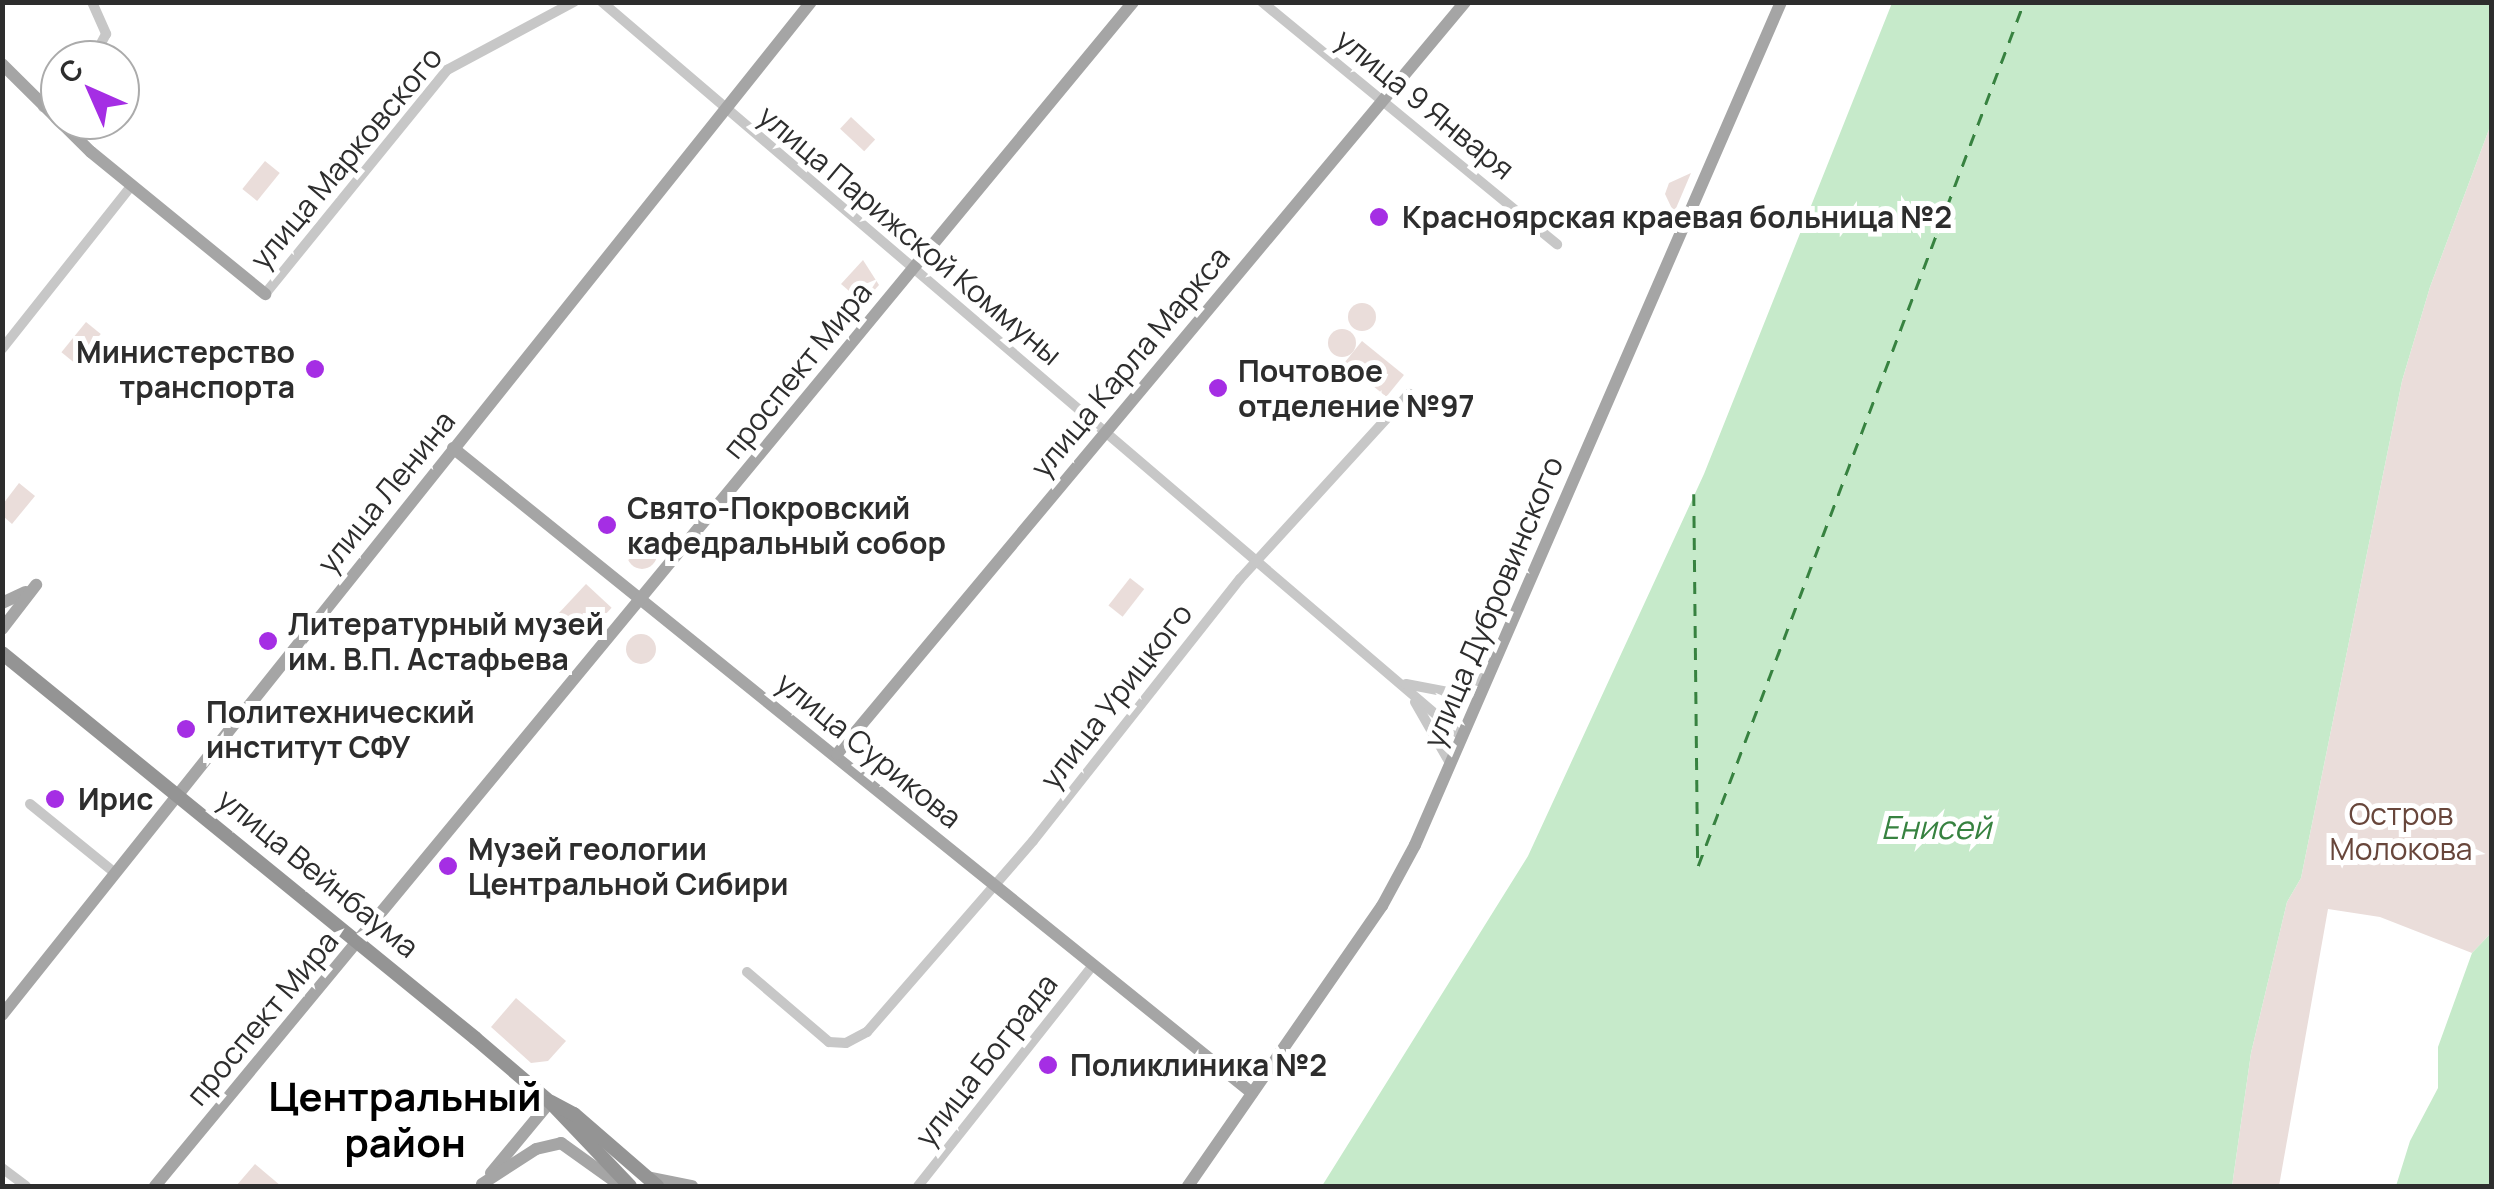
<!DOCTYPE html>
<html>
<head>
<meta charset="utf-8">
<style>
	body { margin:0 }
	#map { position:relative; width:2494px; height:1189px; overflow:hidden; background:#fff; font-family:Manrope,sans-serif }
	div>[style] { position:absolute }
	.green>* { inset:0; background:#eaddda; transform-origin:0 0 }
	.round { border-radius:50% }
	.water>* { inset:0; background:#c6eaca }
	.ferry>* { height:2.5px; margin-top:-1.25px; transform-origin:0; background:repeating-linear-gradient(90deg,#378240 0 12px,transparent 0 22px) }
	.minor>* { height:10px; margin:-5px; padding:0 5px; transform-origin:5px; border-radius:5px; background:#c7c7c7 }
	.major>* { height:12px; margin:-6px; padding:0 6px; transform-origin:6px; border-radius:6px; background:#a5a5a5 }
	.highway>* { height:14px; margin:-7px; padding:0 7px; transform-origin:7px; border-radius:7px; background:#949494 }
	.dots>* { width:28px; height:28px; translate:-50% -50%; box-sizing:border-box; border:5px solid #fff; border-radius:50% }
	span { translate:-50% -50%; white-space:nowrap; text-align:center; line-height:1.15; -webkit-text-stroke:10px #fff; paint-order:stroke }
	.street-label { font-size:30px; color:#2d2d2d }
	.poi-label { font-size:30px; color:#2d2d2d; font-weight:700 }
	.left { translate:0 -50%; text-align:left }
	.right { translate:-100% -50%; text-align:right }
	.park-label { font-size:30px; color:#68463b }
	.water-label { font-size:32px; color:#378240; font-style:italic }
	.district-label { font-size:40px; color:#000; font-weight:700 }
	.frame { position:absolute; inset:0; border:5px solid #2d2d2d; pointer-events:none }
	.north { position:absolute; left:40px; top:40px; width:100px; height:100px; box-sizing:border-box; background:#fff; border:2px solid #ababab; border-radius:50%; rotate:315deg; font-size:28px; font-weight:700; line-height:40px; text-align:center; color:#2d2d2d }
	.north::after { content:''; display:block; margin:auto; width:35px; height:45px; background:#a52ee4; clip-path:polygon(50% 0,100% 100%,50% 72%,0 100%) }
</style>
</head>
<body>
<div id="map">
	<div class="green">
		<div style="left:851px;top:117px;width:33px;height:16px;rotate:43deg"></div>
		<div style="clip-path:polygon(2491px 124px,2491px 933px,2472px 953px,2380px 917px,2328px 909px,2279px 1186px,2232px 1186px,2251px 1053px,2287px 902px,2301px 878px,2402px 381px,2430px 287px)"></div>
		<div style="left:265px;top:161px;width:19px;height:36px;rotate:39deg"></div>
		<div style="clip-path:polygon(1691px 173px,1674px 213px,1665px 194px,1669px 183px)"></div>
		<div style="clip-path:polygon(863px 260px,879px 285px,863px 303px,841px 284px)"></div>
		<div class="round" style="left:1348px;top:303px;width:28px;height:28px"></div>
		<div style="left:86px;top:322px;width:19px;height:39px;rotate:39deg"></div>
		<div class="round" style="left:1328px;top:329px;width:28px;height:28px"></div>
		<div style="left:1362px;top:341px;width:54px;height:28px;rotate:39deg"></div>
		<div style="clip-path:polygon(19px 483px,35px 496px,12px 524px,3px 516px,3px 504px)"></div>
		<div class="round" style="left:627px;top:539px;width:30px;height:30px"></div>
		<div style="left:1130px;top:578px;width:18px;height:35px;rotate:38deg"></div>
		<div style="left:586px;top:584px;width:35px;height:41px;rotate:43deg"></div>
		<div class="round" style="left:626px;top:634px;width:30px;height:30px"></div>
		<div style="clip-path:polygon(516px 998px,566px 1041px,548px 1061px,531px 1063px,491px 1027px)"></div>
		<div style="clip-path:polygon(255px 1164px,281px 1186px,236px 1186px)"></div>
	</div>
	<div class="water">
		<div style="clip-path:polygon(1892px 3px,2491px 3px,2491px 124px,2430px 287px,2402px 381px,2301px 878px,2287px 902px,2251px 1053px,2232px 1186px,1322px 1186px,1528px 856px,1704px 474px)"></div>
		<div style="clip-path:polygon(2491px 933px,2491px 1186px,2396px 1186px,2410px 1141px,2438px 1088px,2438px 1047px,2472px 953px)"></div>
	</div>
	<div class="ferry">
		<div style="left:1694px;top:494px;width:370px;rotate:89.4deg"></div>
		<div style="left:1698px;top:866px;width:923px;rotate:-69.33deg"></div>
	</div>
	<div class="minor">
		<div style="left:92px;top:2px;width:35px;rotate:66deg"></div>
		<div style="left:106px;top:34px;width:30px;rotate:118deg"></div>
		<div style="left:602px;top:2px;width:1130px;rotate:40.51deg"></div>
		<div style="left:1262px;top:2px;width:382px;rotate:39.4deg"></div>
		<div style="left:43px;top:107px;width:22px;rotate:-39deg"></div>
		<div style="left:265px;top:294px;width:289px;rotate:-50.9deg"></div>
		<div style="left:447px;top:70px;width:144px;rotate:-28.2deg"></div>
		<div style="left:2px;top:349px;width:208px;rotate:-51.6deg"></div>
		<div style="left:1406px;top:684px;width:48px;rotate:10.8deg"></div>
		<div style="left:1453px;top:693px;width:39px;rotate:-27deg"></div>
		<div style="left:1415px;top:702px;width:70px;rotate:60.2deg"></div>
		<div style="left:30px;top:804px;width:109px;rotate:39.1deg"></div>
		<div style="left:747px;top:972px;width:108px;rotate:40.5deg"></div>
		<div style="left:829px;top:1042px;width:17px;rotate:3deg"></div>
		<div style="left:846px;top:1043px;width:24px;rotate:-28deg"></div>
		<div style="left:867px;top:1032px;width:253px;rotate:-49deg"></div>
		<div style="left:1033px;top:841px;width:334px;rotate:-51.7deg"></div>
		<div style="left:1240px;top:579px;width:251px;rotate:-47.6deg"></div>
		<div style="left:2px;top:1168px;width:30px;rotate:37deg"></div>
		<div style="left:918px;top:1186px;width:282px;rotate:-51.6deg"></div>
	</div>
	<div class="major">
		<div style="left:2px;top:64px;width:125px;rotate:44.7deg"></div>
		<div style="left:91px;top:152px;width:225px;rotate:39.2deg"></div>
		<div style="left:453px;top:448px;width:1027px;rotate:38.91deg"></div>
		<div style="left:2px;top:603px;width:26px;rotate:-25deg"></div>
		<div style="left:2px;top:629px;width:56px;rotate:-52.3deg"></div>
		<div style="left:837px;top:754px;width:980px;rotate:-50.13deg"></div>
		<div style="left:2px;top:1015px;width:1296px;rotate:-51.39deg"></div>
		<div style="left:491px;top:1173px;width:92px;rotate:-50.3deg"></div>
		<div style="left:646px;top:1177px;width:47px;rotate:11.1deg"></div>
		<div style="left:482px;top:1184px;width:64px;rotate:-32.9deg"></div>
		<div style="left:536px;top:1149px;width:26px;rotate:-13deg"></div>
		<div style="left:561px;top:1143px;width:74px;rotate:35.6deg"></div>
		<div style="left:155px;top:1186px;width:1536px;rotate:-50.44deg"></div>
		<div style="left:1188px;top:1186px;width:341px;rotate:-55.3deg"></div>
		<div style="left:1382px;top:906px;width:69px;rotate:-61.6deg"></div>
		<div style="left:1415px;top:845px;width:919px;rotate:-66.53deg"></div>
	</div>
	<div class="highway">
		<div style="left:2px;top:653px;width:610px;rotate:39.14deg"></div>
		<div style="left:475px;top:1038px;width:99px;rotate:40.5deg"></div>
		<div style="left:550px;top:1102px;width:116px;rotate:46.4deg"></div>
		<div style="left:551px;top:1102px;width:26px;rotate:28deg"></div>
		<div style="left:574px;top:1114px;width:110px;rotate:40.9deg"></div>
	</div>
	<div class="dots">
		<div style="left:1379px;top:217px;background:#a52ee4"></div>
		<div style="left:315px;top:369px;background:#a52ee4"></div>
		<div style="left:1218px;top:388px;background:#a52ee4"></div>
		<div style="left:607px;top:525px;background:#a52ee4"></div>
		<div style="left:268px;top:641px;background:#a52ee4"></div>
		<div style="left:186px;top:729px;background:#a52ee4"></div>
		<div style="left:55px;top:799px;background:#a52ee4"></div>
		<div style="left:448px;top:866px;background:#a52ee4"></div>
		<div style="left:1048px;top:1065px;background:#a52ee4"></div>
	</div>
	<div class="street-label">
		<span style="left:1425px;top:104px;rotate:39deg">улица 9 Января</span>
		<span style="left:346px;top:158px;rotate:-50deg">улица Марковского</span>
		<span style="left:910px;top:235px;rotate:40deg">улица Парижской Коммуны</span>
		<span style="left:1130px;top:362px;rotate:-50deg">улица Карла Маркса</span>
		<span style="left:797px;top:370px;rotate:-51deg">проспект Мира</span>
		<span style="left:386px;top:492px;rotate:-51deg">улица Ленина</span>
		<span style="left:1493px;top:602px;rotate:-67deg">улица Дубровинского</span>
		<span style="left:1116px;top:696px;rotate:-52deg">улица Урицкого</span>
		<span style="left:869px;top:750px;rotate:39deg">улица Сурикова</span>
		<span style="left:318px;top:873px;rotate:39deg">улица Вейнбаума</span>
		<span style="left:262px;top:1018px;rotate:-50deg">проспект Мира</span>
		<span style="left:986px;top:1060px;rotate:-52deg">улица Бограда</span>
	</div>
	<div class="poi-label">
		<span class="left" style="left:1402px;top:217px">Красноярская краевая больница №2</span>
		<span class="right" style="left:295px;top:369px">Министерство<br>транспорта</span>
		<span class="left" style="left:1238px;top:388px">Почтовое<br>отделение №97</span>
		<span class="left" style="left:627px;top:525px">Свято-Покровский<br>кафедральный собор</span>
		<span class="left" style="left:288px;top:641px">Литературный музей<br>им. В.П. Астафьева</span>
		<span class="left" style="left:206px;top:729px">Политехнический<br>институт СФУ</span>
		<span class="left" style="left:78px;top:799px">Ирис</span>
		<span class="left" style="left:468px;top:866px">Музей геологии<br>Центральной Сибири</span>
		<span class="left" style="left:1070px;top:1065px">Поликлиника №2</span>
	</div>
	<div class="park-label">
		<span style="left:2401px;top:831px">Остров<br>Молокова</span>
	</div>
	<div class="water-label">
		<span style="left:1936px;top:827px">Енисей</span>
	</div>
	<div class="district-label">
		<span style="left:405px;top:1119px">Центральный<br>район</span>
	</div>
	<div class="frame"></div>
	<div class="north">С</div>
</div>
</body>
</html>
